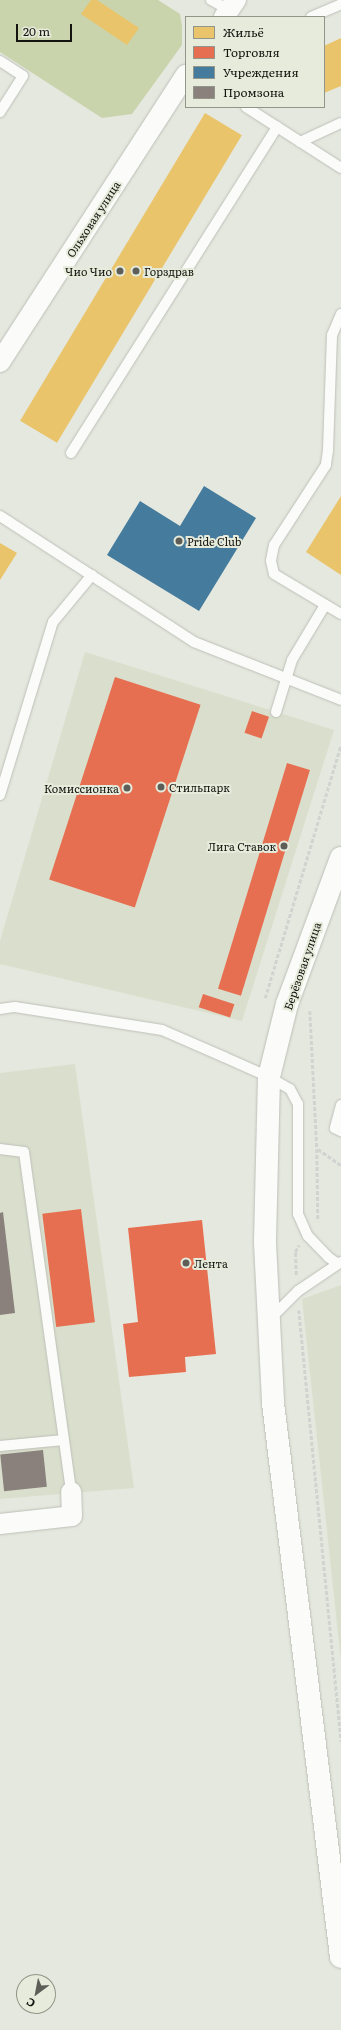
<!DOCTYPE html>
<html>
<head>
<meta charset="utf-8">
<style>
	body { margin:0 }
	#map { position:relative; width:341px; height:2030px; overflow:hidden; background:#e5e8de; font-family:Literata,serif }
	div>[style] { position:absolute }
	.built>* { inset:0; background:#dadfcd }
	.green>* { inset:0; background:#cad4ac }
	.homes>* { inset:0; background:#e9c46a; transform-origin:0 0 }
	.shops>* { inset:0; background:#e76f51; transform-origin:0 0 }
	.public>* { inset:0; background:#457b9d }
	.industry>* { inset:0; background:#8a817c; transform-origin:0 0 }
	.path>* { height:2.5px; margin-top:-1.25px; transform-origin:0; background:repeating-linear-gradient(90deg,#d1d3d0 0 4px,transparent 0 6px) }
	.roads { filter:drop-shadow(0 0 1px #bdbfb8) drop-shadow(0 0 1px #bdbfb8) }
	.service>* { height:10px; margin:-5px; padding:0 5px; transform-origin:5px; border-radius:5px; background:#fbfcfa }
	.minor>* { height:20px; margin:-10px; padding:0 10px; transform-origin:10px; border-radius:10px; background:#fbfcfa }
	.tertiary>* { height:22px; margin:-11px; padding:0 11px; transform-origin:11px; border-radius:11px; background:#fbfcfa }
	.dots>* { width:11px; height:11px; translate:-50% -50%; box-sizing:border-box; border:2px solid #e6ebdb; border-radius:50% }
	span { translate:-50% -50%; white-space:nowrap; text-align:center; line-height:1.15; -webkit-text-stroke:4px #e6ebdb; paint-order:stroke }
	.street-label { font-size:11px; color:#13140f }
	.poi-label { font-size:11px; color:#13140f }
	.right { translate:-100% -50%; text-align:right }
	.left { translate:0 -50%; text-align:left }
	.legend { position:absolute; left:185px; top:16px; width:140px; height:92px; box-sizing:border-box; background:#e6ebdb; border:1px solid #929589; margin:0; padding:5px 7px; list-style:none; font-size:12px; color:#13140f }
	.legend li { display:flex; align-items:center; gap:8px; height:20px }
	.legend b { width:20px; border:1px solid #929589 }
	.north { position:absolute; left:16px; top:1974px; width:40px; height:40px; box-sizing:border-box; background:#e6ebdb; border:1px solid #929589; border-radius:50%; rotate:212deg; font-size:11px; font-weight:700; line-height:16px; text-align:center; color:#13140f }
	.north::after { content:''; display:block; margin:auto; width:14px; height:18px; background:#5c5e57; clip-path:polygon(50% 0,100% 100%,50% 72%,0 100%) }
	.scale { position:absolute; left:16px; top:24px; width:56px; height:18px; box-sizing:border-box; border:2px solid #13140f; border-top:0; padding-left:5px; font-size:12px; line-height:14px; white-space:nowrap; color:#13140f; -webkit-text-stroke:3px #e6ebdb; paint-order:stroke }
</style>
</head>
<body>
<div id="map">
	<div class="built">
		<div style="clip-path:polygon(85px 652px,334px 730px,242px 1021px,0 964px,0 941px)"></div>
		<div style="clip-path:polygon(75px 1064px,134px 1488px,0 1499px,0 1073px)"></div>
		<div style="clip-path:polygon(341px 1285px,341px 1661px,302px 1299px)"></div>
	</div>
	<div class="green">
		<div style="clip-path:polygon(0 0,158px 0,180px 14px,182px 26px,182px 45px,132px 114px,102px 118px,0 52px)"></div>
	</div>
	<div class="homes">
		<div style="clip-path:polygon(91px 0,97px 0,139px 28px,127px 45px,81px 14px)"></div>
		<div style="clip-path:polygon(341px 38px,341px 86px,324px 93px,324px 46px)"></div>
		<div style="left:205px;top:113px;width:43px;height:359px;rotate:31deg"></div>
		<div style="clip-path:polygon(341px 496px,341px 575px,306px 552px)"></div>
		<div style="clip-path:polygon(0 543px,17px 553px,0 580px)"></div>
	</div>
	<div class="shops">
		<div style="left:115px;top:677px;width:90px;height:213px;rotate:18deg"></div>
		<div style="left:252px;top:711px;width:18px;height:23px;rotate:19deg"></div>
		<div style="left:287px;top:763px;width:24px;height:236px;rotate:17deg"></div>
		<div style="left:203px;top:994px;width:33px;height:14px;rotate:18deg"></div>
		<div style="left:81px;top:1209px;width:114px;height:39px;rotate:83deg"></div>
		<div style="clip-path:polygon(202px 1220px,216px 1354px,185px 1357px,186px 1372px,129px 1377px,123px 1324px,138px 1322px,128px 1228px)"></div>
	</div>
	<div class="public">
		<div style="clip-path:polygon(204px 486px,256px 518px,199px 611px,107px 555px,140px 501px,180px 526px)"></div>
	</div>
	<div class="industry">
		<div style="clip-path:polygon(3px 1212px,15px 1313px,0 1315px,0 1213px)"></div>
		<div style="left:43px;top:1450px;width:37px;height:43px;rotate:84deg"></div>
	</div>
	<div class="path">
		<div style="left:265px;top:998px;width:264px;rotate:-73.3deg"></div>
		<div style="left:310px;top:1011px;width:138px;rotate:87.1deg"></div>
		<div style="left:317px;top:1149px;width:72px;rotate:89.2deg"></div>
		<div style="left:318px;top:1149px;width:28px;rotate:35deg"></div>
		<div style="left:296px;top:1275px;width:23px;rotate:-92deg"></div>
		<div style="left:295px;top:1252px;width:8px;rotate:-60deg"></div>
		<div style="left:299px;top:1310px;width:434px;rotate:84.4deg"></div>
	</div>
	<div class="roads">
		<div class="service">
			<div style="left:211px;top:0;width:21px;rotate:29deg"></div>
			<div style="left:311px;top:17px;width:33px;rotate:-23deg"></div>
			<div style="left:0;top:61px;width:27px;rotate:33deg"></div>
			<div style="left:23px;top:76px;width:43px;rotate:122.6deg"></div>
			<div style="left:246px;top:107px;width:113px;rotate:32.7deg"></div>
			<div style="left:300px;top:142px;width:45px;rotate:-24.9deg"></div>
			<div style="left:341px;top:314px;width:23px;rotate:113deg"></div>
			<div style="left:332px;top:335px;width:115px;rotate:92deg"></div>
			<div style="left:328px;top:450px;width:15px;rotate:98deg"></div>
			<div style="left:326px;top:465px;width:95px;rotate:123deg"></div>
			<div style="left:274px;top:545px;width:16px;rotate:101deg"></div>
			<div style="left:271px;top:561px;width:13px;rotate:77deg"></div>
			<div style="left:274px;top:574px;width:78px;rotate:30.8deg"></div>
			<div style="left:71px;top:453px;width:386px;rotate:-57.7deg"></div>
			<div style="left:0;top:516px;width:231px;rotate:33deg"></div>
			<div style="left:194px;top:642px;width:158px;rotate:21.5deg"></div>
			<div style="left:276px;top:712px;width:54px;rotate:-72.9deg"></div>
			<div style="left:292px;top:660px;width:64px;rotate:-59deg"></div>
			<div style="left:0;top:795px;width:181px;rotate:-73deg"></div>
			<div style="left:53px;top:622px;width:61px;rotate:-50.3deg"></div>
			<div style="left:0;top:1009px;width:15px;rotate:-8deg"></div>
			<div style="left:15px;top:1007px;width:149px;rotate:8.9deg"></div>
			<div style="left:162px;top:1030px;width:68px;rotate:23.5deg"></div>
			<div style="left:224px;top:1057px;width:49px;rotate:24deg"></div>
			<div style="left:269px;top:1077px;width:24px;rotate:30deg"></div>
			<div style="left:290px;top:1089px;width:17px;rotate:62deg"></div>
			<div style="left:298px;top:1104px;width:110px;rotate:90deg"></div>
			<div style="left:298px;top:1214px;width:24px;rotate:66deg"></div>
			<div style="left:308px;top:1236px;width:29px;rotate:46deg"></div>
			<div style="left:328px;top:1257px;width:12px;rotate:35deg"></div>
			<div style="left:341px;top:1105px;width:24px;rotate:105deg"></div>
			<div style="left:335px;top:1128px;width:7px;rotate:27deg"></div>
			<div style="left:0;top:1149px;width:24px;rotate:7deg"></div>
			<div style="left:24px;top:1152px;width:343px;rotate:82.1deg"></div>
			<div style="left:270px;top:1319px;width:40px;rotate:-45deg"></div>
			<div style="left:298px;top:1291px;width:52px;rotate:-34deg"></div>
			<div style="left:0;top:1446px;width:64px;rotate:-5.4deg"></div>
		</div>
		<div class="minor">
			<div style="left:224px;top:17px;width:21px;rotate:-55deg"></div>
			<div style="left:0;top:362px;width:342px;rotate:-57.1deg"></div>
			<div style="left:0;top:1524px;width:72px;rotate:-6.3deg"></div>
			<div style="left:72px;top:1516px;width:24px;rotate:-92deg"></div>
		</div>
		<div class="tertiary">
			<div style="left:341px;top:858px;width:156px;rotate:110.3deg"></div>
			<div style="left:287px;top:1004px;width:75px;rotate:103.9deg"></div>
			<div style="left:269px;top:1077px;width:166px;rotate:91.4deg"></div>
			<div style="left:265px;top:1243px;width:160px;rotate:87.1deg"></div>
			<div style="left:273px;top:1403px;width:558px;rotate:83deg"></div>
		</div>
	</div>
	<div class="dots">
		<div style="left:120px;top:271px;background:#5c5e57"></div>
		<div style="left:136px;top:271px;background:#5c5e57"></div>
		<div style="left:179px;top:541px;background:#5c5e57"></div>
		<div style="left:161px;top:787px;background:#5c5e57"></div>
		<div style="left:127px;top:788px;background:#5c5e57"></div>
		<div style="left:284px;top:846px;background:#5c5e57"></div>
		<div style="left:186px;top:1263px;background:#5c5e57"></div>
	</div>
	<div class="street-label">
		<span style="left:93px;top:219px;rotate:-57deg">Ольховая улица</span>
		<span style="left:302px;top:966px;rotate:-71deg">Берёзовая улица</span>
	</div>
	<div class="poi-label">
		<span class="right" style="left:112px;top:271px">Чио Чио</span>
		<span class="left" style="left:144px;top:271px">Горздрав</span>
		<span class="left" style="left:187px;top:541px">Pride Club</span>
		<span class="left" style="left:169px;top:787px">Стильпарк</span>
		<span class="right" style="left:119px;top:788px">Комиссионка</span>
		<span class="right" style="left:276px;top:846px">Лига Ставок</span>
		<span class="left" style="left:194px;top:1263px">Лента</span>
	</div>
	<ul class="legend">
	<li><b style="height:11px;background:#e9c46a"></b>Жильё</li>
	<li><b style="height:11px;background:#e76f51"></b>Торговля</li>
	<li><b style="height:11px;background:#457b9d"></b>Учреждения</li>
	<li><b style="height:11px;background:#8a817c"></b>Промзона</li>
	</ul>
	<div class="north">С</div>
	<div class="scale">20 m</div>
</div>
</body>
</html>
